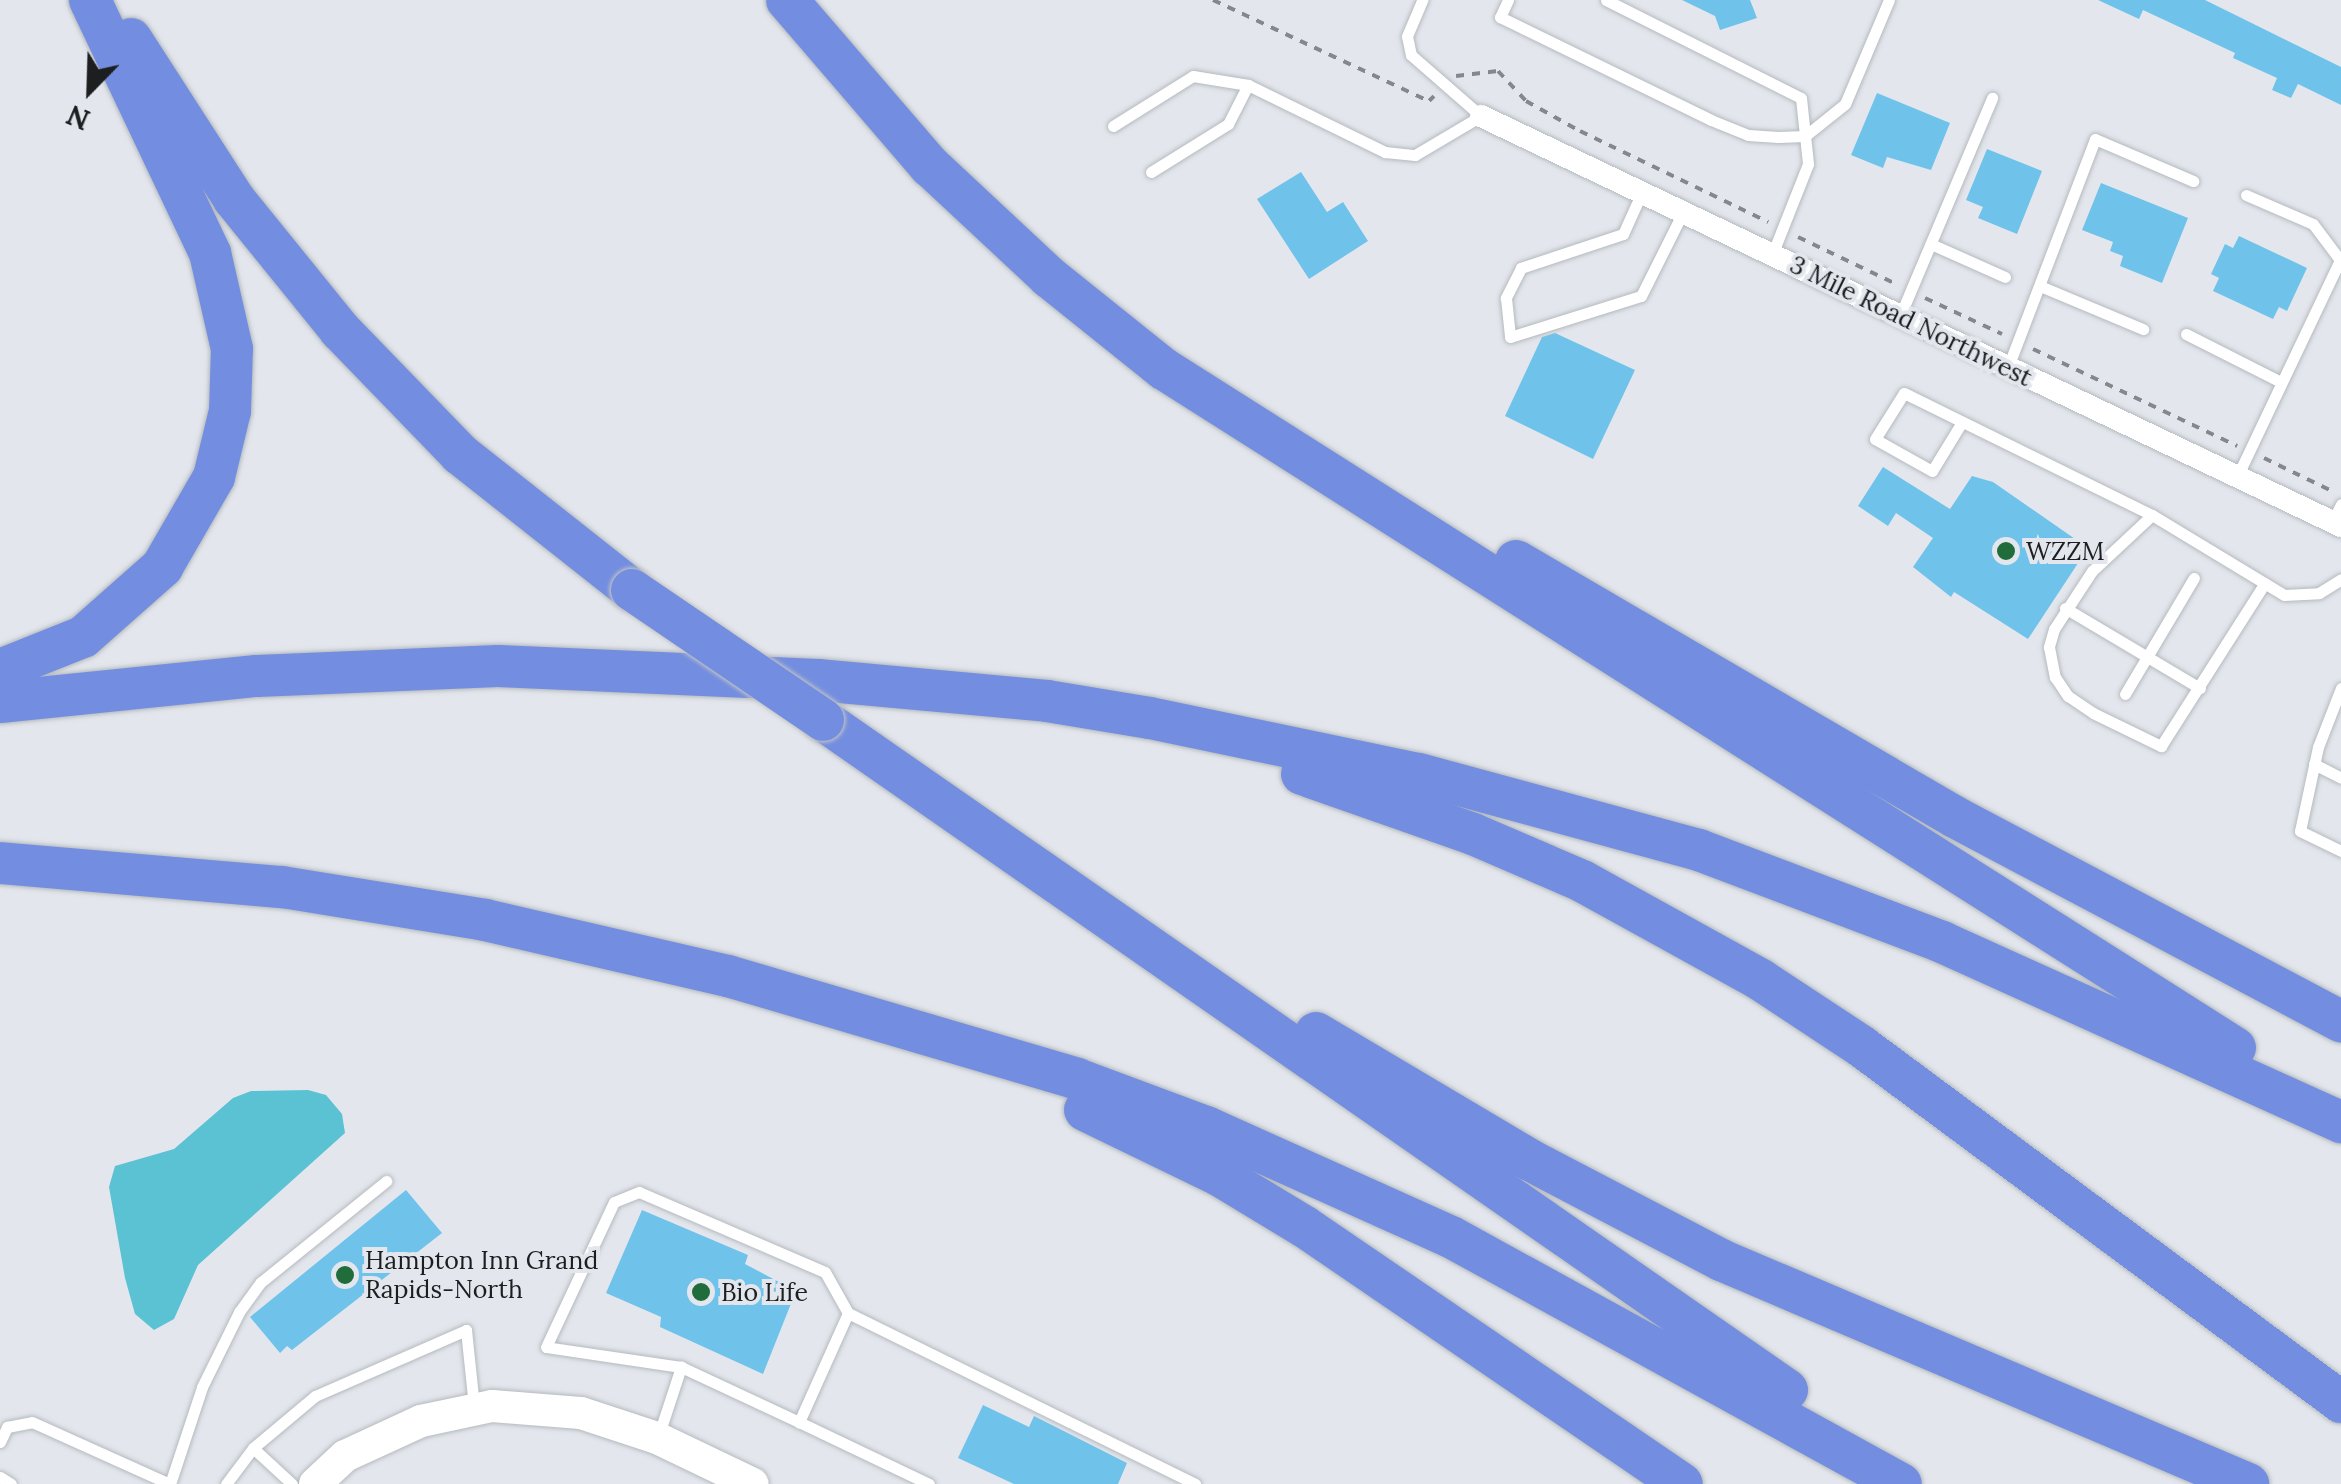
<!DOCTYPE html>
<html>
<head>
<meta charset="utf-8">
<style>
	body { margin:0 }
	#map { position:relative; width:2341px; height:1484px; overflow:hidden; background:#e3e7ed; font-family:Lora,serif }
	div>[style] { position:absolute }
	.water>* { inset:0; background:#5bc2d4 }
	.building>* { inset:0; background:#6fc3ea }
	.path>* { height:4px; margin-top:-2px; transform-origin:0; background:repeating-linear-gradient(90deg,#84878b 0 8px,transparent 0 16px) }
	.roads { filter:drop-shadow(0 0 2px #b5babf) drop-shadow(0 0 2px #b5babf) }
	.lane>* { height:11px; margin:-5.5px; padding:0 5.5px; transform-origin:5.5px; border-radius:5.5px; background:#fff }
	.street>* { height:22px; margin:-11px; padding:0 11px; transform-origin:11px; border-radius:11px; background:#fff }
	.secondary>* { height:32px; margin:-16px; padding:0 16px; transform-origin:16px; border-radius:16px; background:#fff }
	.highway>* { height:42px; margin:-21px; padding:0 21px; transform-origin:21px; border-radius:21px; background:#738ee0 }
	.bridges { filter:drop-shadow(0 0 2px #c4c4c5) drop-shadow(0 0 2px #c4c4c5) }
	.highway-bridge>* { height:42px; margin:-21px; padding:0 21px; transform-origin:21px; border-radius:21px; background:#738ee0 }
	.dots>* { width:28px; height:28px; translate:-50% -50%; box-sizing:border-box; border:5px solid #e3e7ed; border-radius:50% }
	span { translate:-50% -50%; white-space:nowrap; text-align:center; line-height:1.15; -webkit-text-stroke:8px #e3e7ed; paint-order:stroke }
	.street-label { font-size:25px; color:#1c1e20 }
	.poi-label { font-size:25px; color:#1c1e20 }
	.left { translate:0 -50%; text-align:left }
	.north { position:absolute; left:40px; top:40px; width:100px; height:100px; -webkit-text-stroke:8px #e3e7ed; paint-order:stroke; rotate:203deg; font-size:28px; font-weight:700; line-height:40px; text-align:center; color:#1c1e20 }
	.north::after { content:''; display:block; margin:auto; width:35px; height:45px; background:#1c1e20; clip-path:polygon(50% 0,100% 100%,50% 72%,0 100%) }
</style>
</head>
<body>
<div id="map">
	<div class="water">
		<div style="clip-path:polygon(308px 1090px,326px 1095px,342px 1114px,345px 1133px,198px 1265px,174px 1319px,154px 1330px,135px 1314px,125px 1278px,109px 1187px,115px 1166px,174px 1149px,233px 1098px,251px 1091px)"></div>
	</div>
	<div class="building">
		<div style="clip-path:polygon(1682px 0,1750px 0,1757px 18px,1720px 30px,1715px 16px)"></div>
		<div style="clip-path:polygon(2098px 0,2205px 0,2341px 67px,2341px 105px,2298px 84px,2291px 98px,2272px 90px,2277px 78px,2233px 58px,2235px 53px,2143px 10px,2139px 19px)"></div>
		<div style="clip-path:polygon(1877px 93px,1950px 123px,1931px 170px,1887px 157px,1883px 168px,1851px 155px)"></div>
		<div style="clip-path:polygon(1987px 149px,2042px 171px,2017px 234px,1978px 218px,1983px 207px,1966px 200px)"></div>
		<div style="clip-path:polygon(1301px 172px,1327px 212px,1343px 202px,1368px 241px,1309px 279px,1257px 199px)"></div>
		<div style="clip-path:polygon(2101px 183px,2188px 218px,2162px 283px,2120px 266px,2123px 256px,2110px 251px,2113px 242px,2082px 230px)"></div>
		<div style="clip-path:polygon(2239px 236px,2307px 268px,2287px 311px,2279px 307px,2273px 319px,2213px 291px,2219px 278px,2211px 274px,2225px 244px,2233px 248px)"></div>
		<div style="clip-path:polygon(1555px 333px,1635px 370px,1593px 459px,1505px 416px,1542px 337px)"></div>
		<div style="clip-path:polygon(1883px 467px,1950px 509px,1972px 476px,1993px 482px,2088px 548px,2028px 639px,1954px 592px,1951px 597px,1913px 567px,1933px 538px,1896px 513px,1888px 526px,1858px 506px)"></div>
		<div style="clip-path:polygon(406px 1190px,442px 1233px,292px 1350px,287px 1346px,280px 1353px,250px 1317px)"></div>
		<div style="clip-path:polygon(642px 1210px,748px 1255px,745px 1264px,796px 1291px,763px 1374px,660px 1327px,661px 1317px,606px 1293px)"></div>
		<div style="clip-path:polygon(983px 1405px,1029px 1427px,1034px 1416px,1127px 1463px,1118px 1484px,1014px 1484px,958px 1458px)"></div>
	</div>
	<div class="path">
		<div style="left:1213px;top:0;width:238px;rotate:25.1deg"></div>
		<div style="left:1429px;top:101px;width:7px;rotate:-45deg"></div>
		<div style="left:1456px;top:76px;width:42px;rotate:-6.8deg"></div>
		<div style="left:1498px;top:71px;width:41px;rotate:47deg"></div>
		<div style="left:1526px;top:101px;width:62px;rotate:29.1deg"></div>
		<div style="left:1580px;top:131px;width:209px;rotate:25.8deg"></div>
		<div style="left:1798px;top:237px;width:111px;rotate:25.6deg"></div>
		<div style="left:1925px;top:298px;width:85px;rotate:25.1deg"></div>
		<div style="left:2033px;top:349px;width:226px;rotate:25.4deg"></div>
		<div style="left:2264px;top:458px;width:76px;rotate:25.9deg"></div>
	</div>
	<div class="roads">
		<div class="lane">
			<div style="left:1508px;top:0;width:19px;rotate:115deg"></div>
			<div style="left:1500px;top:17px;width:235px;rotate:26deg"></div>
			<div style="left:1711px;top:120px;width:40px;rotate:22deg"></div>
			<div style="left:1748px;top:135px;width:30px;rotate:4deg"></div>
			<div style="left:1778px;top:137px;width:27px;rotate:-2deg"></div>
			<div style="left:1805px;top:136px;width:51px;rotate:-38.7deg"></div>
			<div style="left:1845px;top:104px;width:113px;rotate:-67.1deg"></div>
			<div style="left:1606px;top:0;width:218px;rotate:26.7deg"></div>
			<div style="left:1801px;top:98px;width:66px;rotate:83.9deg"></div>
			<div style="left:1808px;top:164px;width:98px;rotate:111.6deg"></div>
			<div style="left:1113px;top:126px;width:94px;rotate:-32deg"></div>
			<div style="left:1193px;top:76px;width:56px;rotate:9.3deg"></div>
			<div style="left:1248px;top:85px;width:153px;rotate:26.1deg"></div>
			<div style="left:1385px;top:152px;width:30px;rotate:6deg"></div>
			<div style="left:1415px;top:155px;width:77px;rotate:-30.6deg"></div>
			<div style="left:1481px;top:116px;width:93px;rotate:-138.9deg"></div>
			<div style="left:1411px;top:55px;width:19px;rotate:-102deg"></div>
			<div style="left:1407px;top:36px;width:39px;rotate:-67deg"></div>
			<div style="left:1151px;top:172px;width:91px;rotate:-31.9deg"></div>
			<div style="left:1228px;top:124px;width:44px;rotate:-62.9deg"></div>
			<div style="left:1642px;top:192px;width:46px;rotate:114.3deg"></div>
			<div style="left:1623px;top:234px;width:108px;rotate:161.6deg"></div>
			<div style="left:1521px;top:268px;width:34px;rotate:117deg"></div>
			<div style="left:1506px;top:298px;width:39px;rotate:84deg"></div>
			<div style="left:1510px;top:337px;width:137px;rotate:-17.4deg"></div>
			<div style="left:1641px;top:296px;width:94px;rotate:-63.4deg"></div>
			<div style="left:1931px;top:244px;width:81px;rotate:24deg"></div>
			<div style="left:2040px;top:286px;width:112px;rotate:22.7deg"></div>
			<div style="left:1900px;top:316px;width:237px;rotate:-67.1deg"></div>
			<div style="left:2186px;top:334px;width:106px;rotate:26.8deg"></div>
			<div style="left:2008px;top:367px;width:244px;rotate:-69.1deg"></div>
			<div style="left:2095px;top:139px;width:107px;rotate:23.2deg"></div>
			<div style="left:1962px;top:422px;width:57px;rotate:121.5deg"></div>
			<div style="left:1932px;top:471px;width:65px;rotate:-150.7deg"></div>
			<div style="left:1875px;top:439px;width:54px;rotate:-57.8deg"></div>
			<div style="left:1904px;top:393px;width:276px;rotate:26.2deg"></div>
			<div style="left:2152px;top:515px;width:154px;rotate:31.2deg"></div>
			<div style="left:2284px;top:595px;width:35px;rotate:-3deg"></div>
			<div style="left:2319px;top:593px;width:26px;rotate:-32deg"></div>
			<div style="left:2237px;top:477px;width:240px;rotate:-64.6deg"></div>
			<div style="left:2340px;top:260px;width:45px;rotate:-126.9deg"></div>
			<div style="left:2313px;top:224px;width:73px;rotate:-156.6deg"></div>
			<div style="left:2152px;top:515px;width:82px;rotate:137deg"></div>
			<div style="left:2092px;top:571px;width:69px;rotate:123.2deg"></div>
			<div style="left:2054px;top:629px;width:19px;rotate:106deg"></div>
			<div style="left:2049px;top:647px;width:31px;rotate:79deg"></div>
			<div style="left:2055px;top:677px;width:23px;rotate:56deg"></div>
			<div style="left:2068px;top:696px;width:30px;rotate:34deg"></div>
			<div style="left:2093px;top:713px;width:76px;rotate:25.9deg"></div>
			<div style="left:2161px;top:746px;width:193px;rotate:-57.5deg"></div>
			<div style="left:2332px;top:522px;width:20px;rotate:-63deg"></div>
			<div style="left:2065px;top:608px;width:157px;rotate:30.7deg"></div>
			<div style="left:2341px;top:688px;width:63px;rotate:111.3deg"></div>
			<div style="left:2318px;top:747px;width:86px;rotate:102.1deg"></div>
			<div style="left:2300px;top:831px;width:46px;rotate:26deg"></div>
			<div style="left:2125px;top:694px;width:135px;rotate:-59.3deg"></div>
			<div style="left:2314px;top:764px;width:30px;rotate:27deg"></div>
			<div style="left:848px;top:1313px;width:120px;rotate:114.2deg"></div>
			<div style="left:799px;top:1422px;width:130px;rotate:-155deg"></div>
			<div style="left:681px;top:1367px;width:136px;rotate:-171.6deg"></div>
			<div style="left:546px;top:1347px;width:160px;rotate:-64.9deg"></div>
			<div style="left:614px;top:1202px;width:27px;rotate:-22deg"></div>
			<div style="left:639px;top:1192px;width:202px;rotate:23.3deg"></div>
			<div style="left:825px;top:1272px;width:47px;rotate:60.7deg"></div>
			<div style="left:848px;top:1313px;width:387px;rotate:26.2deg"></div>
			<div style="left:799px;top:1422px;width:144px;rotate:25.5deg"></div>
			<div style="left:659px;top:1434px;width:71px;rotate:-71.8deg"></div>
			<div style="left:0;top:1442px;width:17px;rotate:-65deg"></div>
			<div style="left:7px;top:1427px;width:25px;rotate:-11deg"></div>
			<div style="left:32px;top:1422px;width:151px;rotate:24.2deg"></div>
			<div style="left:0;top:1477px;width:13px;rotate:32deg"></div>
			<div style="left:170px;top:1484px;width:102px;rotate:-71.7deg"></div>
			<div style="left:202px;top:1387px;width:84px;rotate:-63.7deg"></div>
			<div style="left:239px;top:1312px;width:37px;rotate:-54deg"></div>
			<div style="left:261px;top:1282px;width:161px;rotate:-38.9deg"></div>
			<div style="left:226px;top:1484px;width:45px;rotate:-53.1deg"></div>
			<div style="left:292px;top:1484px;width:53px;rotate:-137.3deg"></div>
			<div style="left:253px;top:1448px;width:81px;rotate:-40deg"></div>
			<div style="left:315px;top:1396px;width:165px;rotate:-23.6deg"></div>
			<div style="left:466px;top:1330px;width:76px;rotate:84deg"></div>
		</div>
		<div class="street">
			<div style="left:1481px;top:116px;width:953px;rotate:25.49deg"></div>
		</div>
		<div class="secondary">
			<div style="left:315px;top:1484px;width:41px;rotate:-43deg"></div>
			<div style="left:345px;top:1456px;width:84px;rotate:-24.7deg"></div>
			<div style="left:421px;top:1421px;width:73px;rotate:-11.9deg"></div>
			<div style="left:492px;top:1406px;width:89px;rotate:4.5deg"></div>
			<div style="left:581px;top:1413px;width:80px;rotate:18.2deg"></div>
			<div style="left:657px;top:1438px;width:106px;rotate:25.6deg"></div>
		</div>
		<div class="highway">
			<div style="left:787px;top:0;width:219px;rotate:49.3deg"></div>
			<div style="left:930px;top:166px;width:163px;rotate:43deg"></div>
			<div style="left:1049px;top:277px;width:147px;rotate:38.7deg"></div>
			<div style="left:1164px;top:369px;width:1268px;rotate:32.37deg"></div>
			<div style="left:131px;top:39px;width:190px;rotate:57.2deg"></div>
			<div style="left:234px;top:199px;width:169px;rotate:51deg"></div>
			<div style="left:340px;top:330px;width:173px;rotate:45.9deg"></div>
			<div style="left:460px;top:454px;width:219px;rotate:38.3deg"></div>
			<div style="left:1516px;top:561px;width:508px;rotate:30.25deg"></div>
			<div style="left:1955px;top:817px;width:437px;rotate:27.9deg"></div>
			<div style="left:0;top:670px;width:89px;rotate:-21.7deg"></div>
			<div style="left:83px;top:637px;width:106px;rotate:-41.5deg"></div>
			<div style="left:162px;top:567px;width:104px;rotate:-60deg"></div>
			<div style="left:214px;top:477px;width:68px;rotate:-76.4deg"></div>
			<div style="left:230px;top:411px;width:62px;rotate:-88.2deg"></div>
			<div style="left:232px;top:349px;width:98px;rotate:-102.9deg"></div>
			<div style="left:210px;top:253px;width:280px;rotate:-115.4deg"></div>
			<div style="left:0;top:702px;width:258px;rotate:-5.8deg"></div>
			<div style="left:257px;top:676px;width:241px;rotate:-2.4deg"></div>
			<div style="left:498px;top:666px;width:320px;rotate:2.5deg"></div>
			<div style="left:818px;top:680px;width:230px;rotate:5.2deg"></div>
			<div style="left:1047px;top:701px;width:104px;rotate:9.4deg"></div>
			<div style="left:1150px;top:718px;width:275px;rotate:11.8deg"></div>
			<div style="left:1419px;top:774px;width:290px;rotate:15.2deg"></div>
			<div style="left:1699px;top:850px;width:260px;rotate:20.7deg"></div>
			<div style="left:1942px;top:942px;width:438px;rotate:24.3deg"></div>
			<div style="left:823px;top:720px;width:1174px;rotate:34.8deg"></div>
			<div style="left:1302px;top:774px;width:181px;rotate:19.3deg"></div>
			<div style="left:1473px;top:834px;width:119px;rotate:23.3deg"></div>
			<div style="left:1582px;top:881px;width:205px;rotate:28.9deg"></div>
			<div style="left:1761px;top:980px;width:120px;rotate:33.4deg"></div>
			<div style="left:1861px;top:1046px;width:598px;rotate:36.56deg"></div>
			<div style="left:0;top:863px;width:283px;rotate:4.9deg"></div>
			<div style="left:282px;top:887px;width:206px;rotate:9.2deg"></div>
			<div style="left:485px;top:920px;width:249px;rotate:13deg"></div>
			<div style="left:728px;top:976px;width:364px;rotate:16.4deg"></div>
			<div style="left:1077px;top:1079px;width:138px;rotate:20.4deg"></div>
			<div style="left:1206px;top:1127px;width:269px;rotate:24.2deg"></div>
			<div style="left:1451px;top:1237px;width:513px;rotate:28.76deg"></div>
			<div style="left:1316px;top:1033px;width:249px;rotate:30.7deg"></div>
			<div style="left:1530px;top:1160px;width:216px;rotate:27.6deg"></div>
			<div style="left:1721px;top:1260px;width:573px;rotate:23.03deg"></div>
			<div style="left:1085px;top:1110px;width:149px;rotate:25.9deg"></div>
			<div style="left:1219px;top:1175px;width:100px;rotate:31.2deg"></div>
			<div style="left:1305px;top:1227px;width:456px;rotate:34.3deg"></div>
		</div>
	</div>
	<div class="bridges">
		<div class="highway-bridge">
			<div style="left:632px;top:590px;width:231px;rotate:34.2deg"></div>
		</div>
	</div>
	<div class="dots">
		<div style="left:2006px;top:551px;background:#206c3b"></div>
		<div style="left:345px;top:1275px;background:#206c3b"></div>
		<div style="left:701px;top:1292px;background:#206c3b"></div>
	</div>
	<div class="street-label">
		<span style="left:1911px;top:321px;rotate:26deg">3 Mile Road Northwest</span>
	</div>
	<div class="poi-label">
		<span class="left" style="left:2026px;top:551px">WZZM</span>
		<span class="left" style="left:365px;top:1275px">Hampton Inn Grand<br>Rapids-North</span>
		<span class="left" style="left:721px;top:1292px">Bio Life</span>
	</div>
	<div class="north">N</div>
</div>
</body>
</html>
